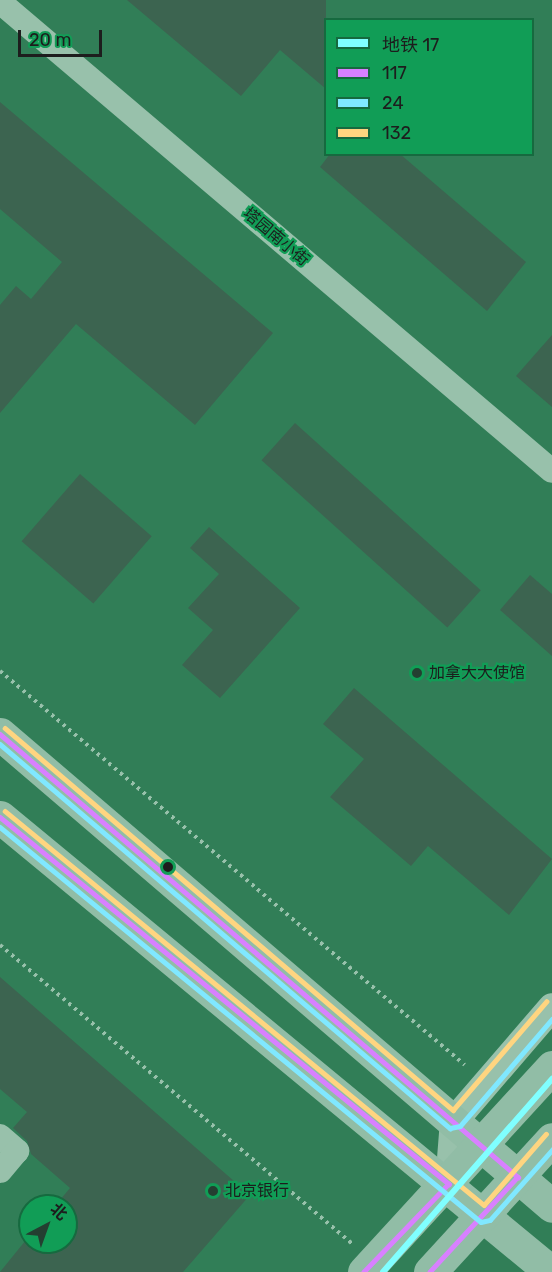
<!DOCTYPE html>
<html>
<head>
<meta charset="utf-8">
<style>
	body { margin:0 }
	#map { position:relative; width:552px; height:1272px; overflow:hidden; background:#317e57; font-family:Rubik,"Noto Sans SC",sans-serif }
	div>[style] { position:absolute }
	.building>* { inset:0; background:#3c6450; transform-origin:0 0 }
	.path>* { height:4px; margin-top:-2px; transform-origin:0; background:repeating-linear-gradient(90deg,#98c1ab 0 3px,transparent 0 7.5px) }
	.minor>* { height:24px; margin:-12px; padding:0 12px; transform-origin:12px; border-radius:12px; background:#98c1ab }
	.tertiary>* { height:28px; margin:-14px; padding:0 14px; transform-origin:14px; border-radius:14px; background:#98c1ab }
	.secondary>* { height:33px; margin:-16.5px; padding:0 16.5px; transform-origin:16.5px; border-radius:16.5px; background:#91bda6 }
	.bus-1>* { height:4.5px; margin:-2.25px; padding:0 2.25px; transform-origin:2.25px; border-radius:2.25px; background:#d880ff }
	.bus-2>* { height:4.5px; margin:-2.25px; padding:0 2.25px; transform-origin:2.25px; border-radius:2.25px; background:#80e8ff }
	.bus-3>* { height:4.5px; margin:-2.25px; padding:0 2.25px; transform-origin:2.25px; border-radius:2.25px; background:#ffd580 }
	.metro-1>* { height:6px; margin:-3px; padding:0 3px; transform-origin:3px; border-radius:3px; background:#80ffff }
	.dots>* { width:16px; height:16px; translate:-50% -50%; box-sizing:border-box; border:3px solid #119d56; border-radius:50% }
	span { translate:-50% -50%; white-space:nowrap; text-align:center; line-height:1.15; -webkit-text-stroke:4.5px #119d56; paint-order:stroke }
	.street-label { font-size:16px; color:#1d1d1d }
	.poi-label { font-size:16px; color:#1d1d1d }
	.left { translate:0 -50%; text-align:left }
	.legend { position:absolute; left:324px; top:18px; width:210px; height:138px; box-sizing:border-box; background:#119d56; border:2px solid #166a3f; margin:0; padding:8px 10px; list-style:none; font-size:18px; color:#1d1d1d }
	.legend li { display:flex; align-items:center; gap:12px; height:30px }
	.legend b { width:30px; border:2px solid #166a3f }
	.north { position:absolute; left:18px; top:1194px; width:60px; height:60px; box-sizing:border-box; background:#119d56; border:2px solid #166a3f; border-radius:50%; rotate:41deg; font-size:16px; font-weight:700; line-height:24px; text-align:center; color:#1d1d1d }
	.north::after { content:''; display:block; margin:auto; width:21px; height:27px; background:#243f31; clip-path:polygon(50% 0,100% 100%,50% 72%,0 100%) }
	.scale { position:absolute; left:18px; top:30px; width:84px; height:27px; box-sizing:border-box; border:3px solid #1d1d1d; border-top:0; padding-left:8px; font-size:18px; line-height:21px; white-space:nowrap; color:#1d1d1d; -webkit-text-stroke:4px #119d56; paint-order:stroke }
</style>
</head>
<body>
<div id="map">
	<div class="building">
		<div style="clip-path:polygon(127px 0,326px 0,326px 89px,280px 50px,241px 96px)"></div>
		<div style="clip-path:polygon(0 102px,273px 333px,195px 425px,76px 324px,0 413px,0 305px,16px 286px,31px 299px,62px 262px,0 209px)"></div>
		<div style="clip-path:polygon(330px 154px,400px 154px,526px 262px,487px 311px,320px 167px)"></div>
		<div style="clip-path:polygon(552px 335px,552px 407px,516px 376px)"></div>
		<div style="left:295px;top:423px;width:250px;height:50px;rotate:42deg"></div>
		<div style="left:80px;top:474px;width:95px;height:89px;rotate:41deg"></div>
		<div style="clip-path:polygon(209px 527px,300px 608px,220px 698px,182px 665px,213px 630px,188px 608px,219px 574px,190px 548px)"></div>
		<div style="clip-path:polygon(530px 575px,552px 594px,552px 656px,500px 610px)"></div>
		<div style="clip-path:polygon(354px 688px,552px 859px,509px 915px,428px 846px,411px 866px,330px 797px,364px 759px,323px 724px)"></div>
		<div style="clip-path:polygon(0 977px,250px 1195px,183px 1272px,0 1272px,30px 1235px,30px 1242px,66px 1242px,66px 1206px,55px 1206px,70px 1188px,31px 1154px,27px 1141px,13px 1128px,27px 1112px,0 1089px)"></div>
	</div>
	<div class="path">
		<div style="left:0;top:671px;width:609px;rotate:40.28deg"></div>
		<div style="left:0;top:945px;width:461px;rotate:40.3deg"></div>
	</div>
	<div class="minor">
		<div style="left:0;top:2px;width:724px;rotate:40.35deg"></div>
		<div style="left:0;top:1136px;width:23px;rotate:41deg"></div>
		<div style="left:17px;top:1151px;width:26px;rotate:130deg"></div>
	</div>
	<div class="tertiary">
		<div style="left:449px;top:1184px;width:63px;rotate:-85.5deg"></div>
		<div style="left:454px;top:1121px;width:150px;rotate:-49.3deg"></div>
	</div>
	<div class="secondary">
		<div style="left:0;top:734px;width:726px;rotate:40.53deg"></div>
		<div style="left:0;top:817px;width:715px;rotate:39.55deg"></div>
		<div style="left:364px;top:1272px;width:278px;rotate:-47.5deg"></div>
		<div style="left:430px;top:1272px;width:180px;rotate:-47.5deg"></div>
	</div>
	<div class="bus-1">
		<div style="left:0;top:734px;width:682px;rotate:40.54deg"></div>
		<div style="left:518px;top:1177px;width:129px;rotate:132.8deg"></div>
		<div style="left:0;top:817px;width:580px;rotate:39.26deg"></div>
		<div style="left:449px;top:1184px;width:122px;rotate:134deg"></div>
	</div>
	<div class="bus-2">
		<div style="left:0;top:744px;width:592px;rotate:40.48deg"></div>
		<div style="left:450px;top:1128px;width:10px;rotate:-11deg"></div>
		<div style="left:460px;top:1126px;width:141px;rotate:-49.3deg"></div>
		<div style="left:0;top:827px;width:622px;rotate:39.39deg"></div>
		<div style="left:481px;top:1222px;width:9px;rotate:-13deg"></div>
		<div style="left:490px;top:1220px;width:94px;rotate:-48.5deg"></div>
	</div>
	<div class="bus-3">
		<div style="left:5px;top:728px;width:589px;rotate:40.45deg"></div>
		<div style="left:453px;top:1110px;width:143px;rotate:-49.3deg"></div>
		<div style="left:5px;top:811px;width:620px;rotate:39.44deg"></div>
		<div style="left:484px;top:1205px;width:94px;rotate:-48.9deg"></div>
	</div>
	<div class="metro-1">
		<div style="left:383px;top:1272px;width:257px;rotate:-48.8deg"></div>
	</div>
	<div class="dots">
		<div style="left:417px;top:673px;background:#243f31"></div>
		<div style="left:168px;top:867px;background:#1d1d1d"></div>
		<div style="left:213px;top:1191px;background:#243f31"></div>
	</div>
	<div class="street-label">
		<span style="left:276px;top:237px;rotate:40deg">塔园南小街</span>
	</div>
	<div class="poi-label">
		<span class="left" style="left:429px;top:673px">加拿大大使馆</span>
		<span class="left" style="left:225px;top:1191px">北京银行</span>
	</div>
	<ul class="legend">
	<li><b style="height:8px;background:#80ffff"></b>地铁 17</li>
	<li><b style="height:8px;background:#d880ff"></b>117</li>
	<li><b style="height:8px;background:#80e8ff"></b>24</li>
	<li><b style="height:8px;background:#ffd580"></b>132</li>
	</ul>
	<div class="north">北</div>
	<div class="scale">20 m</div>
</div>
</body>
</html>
